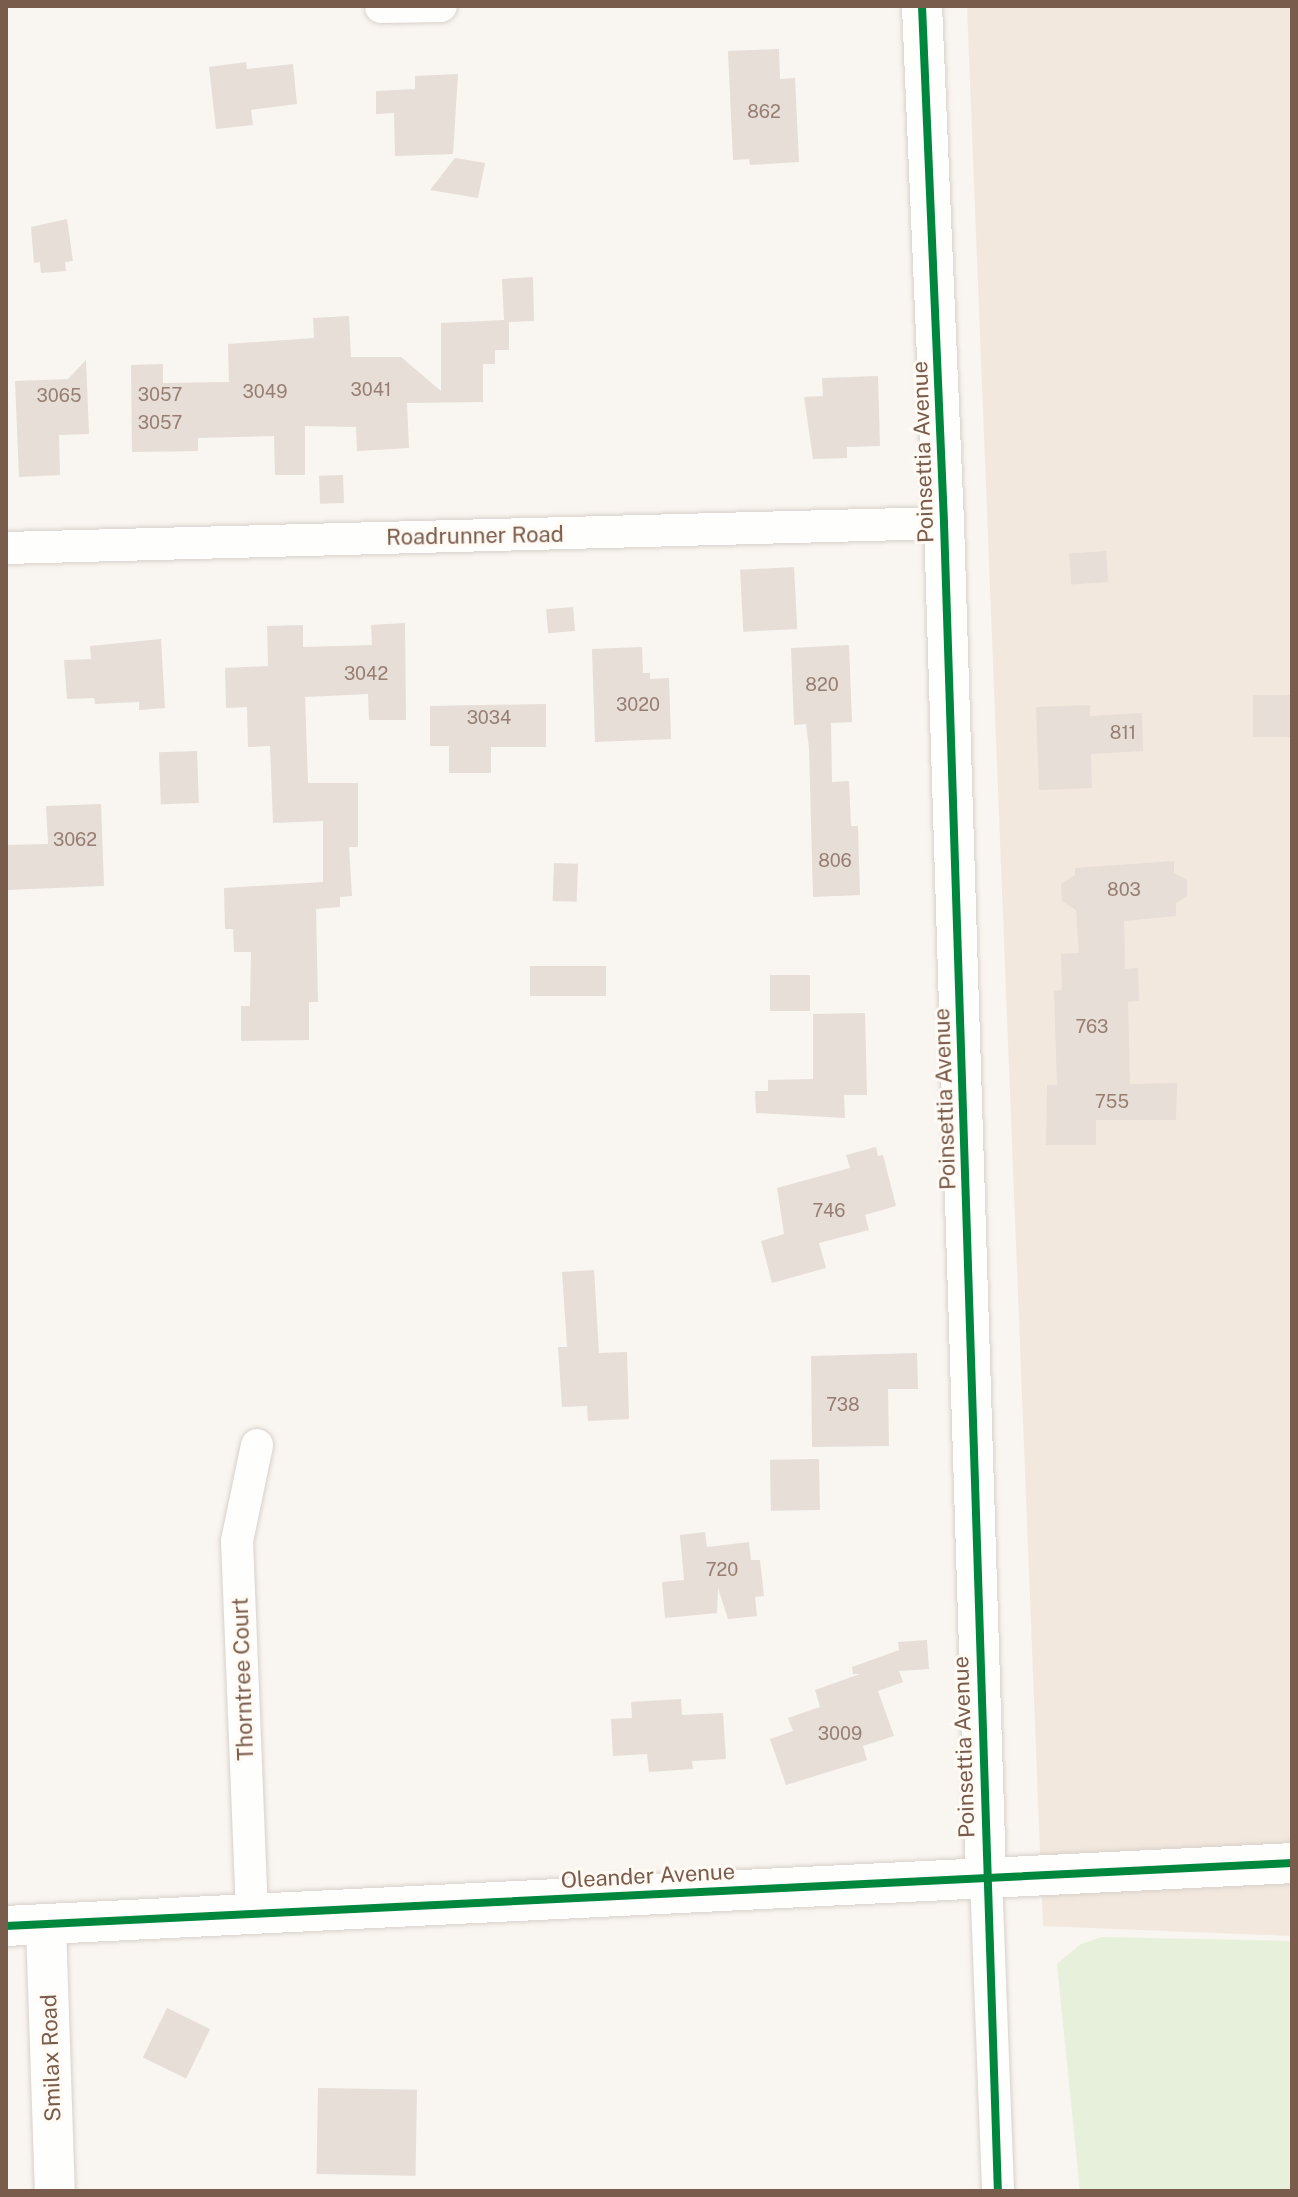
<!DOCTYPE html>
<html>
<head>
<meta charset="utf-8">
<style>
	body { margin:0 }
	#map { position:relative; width:1298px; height:2197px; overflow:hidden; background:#f9f5f0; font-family:"Public Sans",sans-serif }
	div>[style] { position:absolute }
	.residential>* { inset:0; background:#f2e8de }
	.green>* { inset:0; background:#e7f0db }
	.building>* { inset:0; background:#e6ded7; transform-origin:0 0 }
	.roads { filter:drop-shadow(0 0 2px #d7d1cb) drop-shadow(0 0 2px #d7d1cb) }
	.minor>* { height:32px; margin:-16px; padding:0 16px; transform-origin:16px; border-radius:16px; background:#fefefd }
	.tertiary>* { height:40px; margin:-20px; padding:0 20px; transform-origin:20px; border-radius:20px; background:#fefefd }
	.cycleway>* { height:8px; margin:-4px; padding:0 4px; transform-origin:4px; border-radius:4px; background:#00873e }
	span { translate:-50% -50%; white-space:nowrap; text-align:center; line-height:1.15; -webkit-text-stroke:6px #fffaf3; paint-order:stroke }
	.number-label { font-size:18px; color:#977e72 }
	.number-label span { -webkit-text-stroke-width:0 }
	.street-label { font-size:22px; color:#7a5c4d }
	.frame { position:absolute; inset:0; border:8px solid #7a5c4d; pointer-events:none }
</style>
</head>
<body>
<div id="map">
	<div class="residential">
		<div style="clip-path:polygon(967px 6px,1292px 6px,1292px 1936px,1043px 1926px)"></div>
	</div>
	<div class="green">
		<div style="clip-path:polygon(1102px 1937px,1292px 1941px,1292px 2191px,1080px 2191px,1057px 1964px,1081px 1944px)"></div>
	</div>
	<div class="building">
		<div style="clip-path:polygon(779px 49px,780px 79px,795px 78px,799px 162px,750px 165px,749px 159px,733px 160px,728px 51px)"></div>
		<div style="clip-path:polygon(246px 62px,247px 69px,293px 64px,297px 104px,251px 110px,253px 125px,216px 129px,209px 67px)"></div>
		<div style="clip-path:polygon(458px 74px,453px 154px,395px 156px,394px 113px,376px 114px,376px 91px,415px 89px,415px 76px)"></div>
		<div style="clip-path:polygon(455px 158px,485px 163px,478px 198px,430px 190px)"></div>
		<div style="clip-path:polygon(67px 219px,73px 261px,65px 262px,66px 271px,41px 273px,40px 262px,34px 263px,31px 227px)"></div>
		<div style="clip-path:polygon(533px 277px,534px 321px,509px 322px,509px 350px,495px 350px,495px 364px,483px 364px,483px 402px,407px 403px,409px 448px,357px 451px,356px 427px,305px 426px,305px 475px,275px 475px,274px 436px,198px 438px,198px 451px,132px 452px,131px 365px,163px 364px,163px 383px,229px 382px,228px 344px,314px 338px,313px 318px,349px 316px,351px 357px,401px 357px,441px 391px,441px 323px,504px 320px,502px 279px)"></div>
		<div style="clip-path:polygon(86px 360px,89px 434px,59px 435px,60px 475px,19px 477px,15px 381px,68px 379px)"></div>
		<div style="clip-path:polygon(878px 376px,880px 446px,847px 447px,847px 458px,813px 459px,804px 397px,823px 396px,822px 378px)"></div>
		<div style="left:343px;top:475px;width:28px;height:24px;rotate:88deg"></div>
		<div style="left:1106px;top:551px;width:31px;height:37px;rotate:86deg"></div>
		<div style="left:794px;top:567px;width:62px;height:54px;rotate:87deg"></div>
		<div style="left:573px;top:607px;width:24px;height:27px;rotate:85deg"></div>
		<div style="clip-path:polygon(405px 623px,406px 720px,369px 720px,368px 694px,305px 697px,308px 783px,358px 783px,358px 847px,349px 847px,352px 896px,340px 897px,340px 907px,316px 909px,318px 1002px,309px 1002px,309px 1040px,241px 1041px,241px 1006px,250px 1006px,251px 952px,234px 952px,233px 929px,225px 929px,224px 888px,323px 882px,323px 821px,273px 823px,270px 746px,248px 747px,247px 707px,226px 708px,225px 668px,268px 666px,267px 626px,303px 625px,303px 647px,372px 645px,371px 625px)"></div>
		<div style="clip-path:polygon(161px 639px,165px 708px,139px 710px,139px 702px,95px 704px,94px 698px,67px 699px,64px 660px,91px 659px,90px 646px)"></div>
		<div style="clip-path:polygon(849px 645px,852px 722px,831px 723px,832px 782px,849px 781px,851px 826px,858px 826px,860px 895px,813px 897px,809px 748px,806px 724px,794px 725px,791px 648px)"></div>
		<div style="clip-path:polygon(642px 647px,643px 673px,650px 673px,650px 679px,669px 678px,671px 739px,595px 742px,592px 649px)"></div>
		<div style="left:1292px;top:695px;width:42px;height:39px;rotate:90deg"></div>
		<div style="clip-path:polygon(546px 704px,546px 747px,491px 747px,491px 773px,449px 773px,449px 746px,430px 746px,430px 706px)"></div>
		<div style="clip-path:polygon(1090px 705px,1090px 716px,1142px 713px,1143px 751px,1091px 754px,1092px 788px,1039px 790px,1036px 707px)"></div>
		<div style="left:197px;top:751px;width:52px;height:38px;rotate:88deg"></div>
		<div style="clip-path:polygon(101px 804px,104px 886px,6px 890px,6px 845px,48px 844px,46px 806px)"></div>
		<div style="clip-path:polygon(1174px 861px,1174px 873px,1187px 880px,1187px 896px,1176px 903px,1176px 916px,1124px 921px,1125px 969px,1138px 968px,1139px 1001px,1128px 1002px,1130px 1084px,1177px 1083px,1176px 1120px,1096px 1120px,1096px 1145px,1046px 1145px,1047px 1085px,1057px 1085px,1054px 991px,1062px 990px,1061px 954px,1079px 953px,1076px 910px,1062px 901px,1061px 884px,1075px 875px,1075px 868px)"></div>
		<div style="left:554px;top:863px;width:24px;height:38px;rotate:2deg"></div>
		<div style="left:606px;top:966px;width:30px;height:76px;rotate:90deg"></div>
		<div style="left:810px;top:975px;width:36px;height:40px;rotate:90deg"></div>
		<div style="clip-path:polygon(865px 1013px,867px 1095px,844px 1095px,845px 1118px,756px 1113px,755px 1091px,768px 1091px,768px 1080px,813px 1079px,813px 1014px)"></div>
		<div style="clip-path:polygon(876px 1147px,878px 1156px,883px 1155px,896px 1206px,865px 1215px,869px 1230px,819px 1243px,826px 1268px,772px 1283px,761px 1241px,784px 1234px,777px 1188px,850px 1168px,846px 1155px)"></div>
		<div style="clip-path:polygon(594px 1270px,599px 1353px,627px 1352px,629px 1419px,588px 1421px,587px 1406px,562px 1407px,558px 1347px,567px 1347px,562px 1272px)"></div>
		<div style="clip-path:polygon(917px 1353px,918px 1389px,888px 1389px,889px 1446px,812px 1447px,811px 1356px)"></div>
		<div style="left:819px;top:1459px;width:51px;height:49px;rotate:89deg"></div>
		<div style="clip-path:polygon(705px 1532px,707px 1547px,749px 1542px,751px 1560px,760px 1560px,764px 1596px,755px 1597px,757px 1616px,728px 1619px,718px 1588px,717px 1613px,665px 1618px,662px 1582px,684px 1580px,680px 1535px)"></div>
		<div style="clip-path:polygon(927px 1640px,929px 1669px,899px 1671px,903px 1682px,878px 1691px,894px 1736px,863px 1746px,867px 1760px,786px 1785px,770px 1739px,793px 1731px,788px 1718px,820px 1707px,815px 1690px,860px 1674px,853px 1674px,852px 1667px,899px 1650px,898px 1642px)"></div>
		<div style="clip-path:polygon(681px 1699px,682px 1715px,723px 1713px,726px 1759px,692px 1761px,693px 1769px,649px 1772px,647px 1754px,613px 1756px,611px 1719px,632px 1718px,631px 1702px)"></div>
		<div style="left:167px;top:2008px;width:48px;height:55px;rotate:26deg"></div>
		<div style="left:318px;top:2088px;width:99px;height:86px;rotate:1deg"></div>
	</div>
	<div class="roads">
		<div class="minor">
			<div style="left:381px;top:7px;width:60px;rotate:-1deg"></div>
			<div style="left:6px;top:548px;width:938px;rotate:-1.53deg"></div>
			<div style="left:986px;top:1877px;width:314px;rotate:87.8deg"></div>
			<div style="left:252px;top:1914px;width:373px;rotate:-92.3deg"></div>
			<div style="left:237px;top:1541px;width:98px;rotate:-78.2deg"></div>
		</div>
		<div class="tertiary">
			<div style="left:922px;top:6px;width:517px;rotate:87.56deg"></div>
			<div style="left:944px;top:523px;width:1355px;rotate:88.22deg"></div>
			<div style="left:46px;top:1925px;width:266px;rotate:88.1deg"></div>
			<div style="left:6px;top:1926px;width:1288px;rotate:-2.8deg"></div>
		</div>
	</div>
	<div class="cycleway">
		<div style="left:922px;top:6px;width:517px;rotate:87.56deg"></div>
		<div style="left:944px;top:523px;width:1669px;rotate:88.15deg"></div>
		<div style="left:6px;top:1926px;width:1288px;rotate:-2.8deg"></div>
	</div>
	<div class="number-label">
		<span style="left:764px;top:112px">862</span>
		<span style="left:371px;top:390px">3041</span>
		<span style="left:265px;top:392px">3049</span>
		<span style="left:160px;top:395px">3057</span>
		<span style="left:59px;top:396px">3065</span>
		<span style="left:160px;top:423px">3057</span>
		<span style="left:366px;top:674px">3042</span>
		<span style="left:822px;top:685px">820</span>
		<span style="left:638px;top:705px">3020</span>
		<span style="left:489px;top:718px">3034</span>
		<span style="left:1123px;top:733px">811</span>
		<span style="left:75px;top:840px">3062</span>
		<span style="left:835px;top:861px">806</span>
		<span style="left:1124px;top:890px">803</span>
		<span style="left:1092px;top:1027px">763</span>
		<span style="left:1112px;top:1102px">755</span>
		<span style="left:829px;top:1211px">746</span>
		<span style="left:843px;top:1405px">738</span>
		<span style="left:722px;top:1570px">720</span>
		<span style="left:840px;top:1734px">3009</span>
	</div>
	<div class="street-label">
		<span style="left:923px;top:452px;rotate:-92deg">Poinsettia Avenue</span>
		<span style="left:475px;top:536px;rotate:-1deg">Roadrunner Road</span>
		<span style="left:945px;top:1099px;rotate:-92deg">Poinsettia Avenue</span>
		<span style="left:243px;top:1679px;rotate:-92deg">Thorntree Court</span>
		<span style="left:964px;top:1747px;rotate:-92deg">Poinsettia Avenue</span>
		<span style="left:648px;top:1876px;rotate:-3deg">Oleander Avenue</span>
		<span style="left:51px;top:2058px;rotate:-92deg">Smilax Road</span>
	</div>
	<div class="frame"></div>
</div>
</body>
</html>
